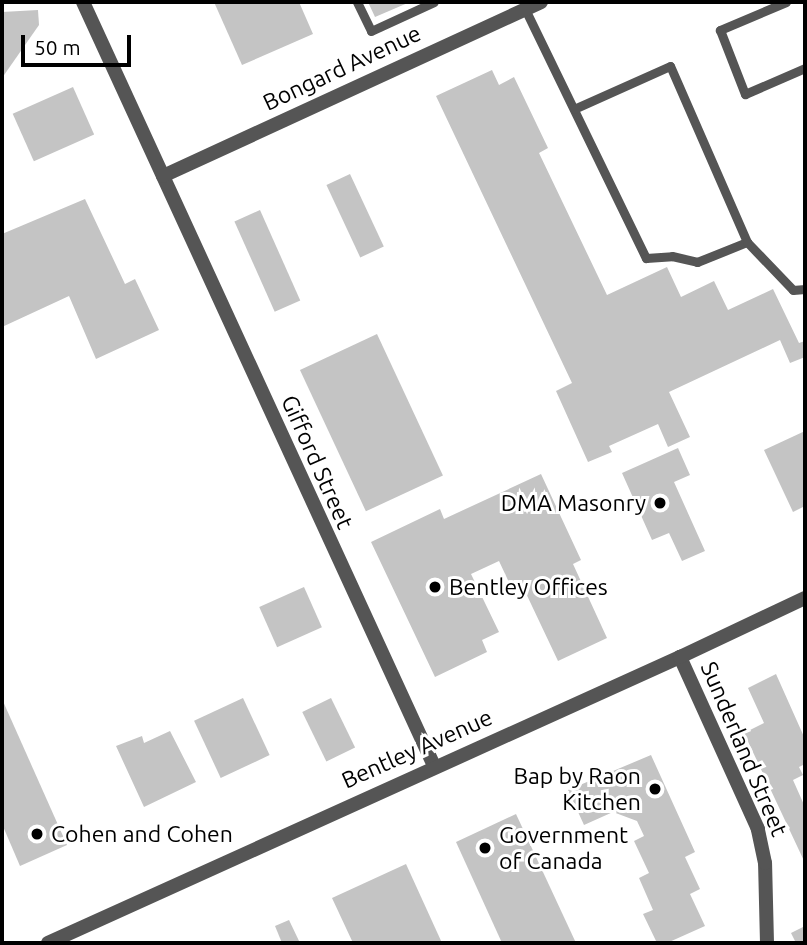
<!DOCTYPE html>
<html>
<head>
<meta charset="utf-8">
<style>
	body { margin:0 }
	#map { position:relative; width:807px; height:945px; overflow:hidden; background:#fff; font-family:Ubuntu,sans-serif }
	div>[style] { position:absolute }
	.building>* { inset:0; background:#c4c4c4; transform-origin:0 0 }
	.service>* { height:9px; margin:-4.5px; padding:0 4.5px; transform-origin:4.5px; border-radius:4.5px; background:#555 }
	.minor>* { height:14px; margin:-7px; padding:0 7px; transform-origin:7px; border-radius:7px; background:#555 }
	.tertiary>* { height:14px; margin:-7px; padding:0 7px; transform-origin:7px; border-radius:7px; background:#555 }
	.dots>* { width:19px; height:19px; translate:-50% -50%; box-sizing:border-box; border:4px solid #fff; border-radius:50% }
	span { translate:-50% -50%; white-space:nowrap; text-align:center; line-height:1.15; -webkit-text-stroke:6px #fff; paint-order:stroke }
	.street-label { font-size:23px; color:#000 }
	.poi-label { font-size:23px; color:#000 }
	.right { translate:-100% -50%; text-align:right }
	.left { translate:0 -50%; text-align:left }
	.frame { position:absolute; inset:0; border:4px solid #000; pointer-events:none }
	.scale { position:absolute; left:21px; top:35px; width:110px; height:32px; box-sizing:border-box; border:4px solid #000; border-top:0; padding-left:9px; font-size:21px; line-height:24px; white-space:nowrap; color:#000; -webkit-text-stroke:5px #fff; paint-order:stroke }
</style>
</head>
<body>
<div id="map">
	<div class="building">
		<div style="clip-path:polygon(214px 2px,299px 2px,313px 34px,242px 65px)"></div>
		<div style="clip-path:polygon(368px 2px,410px 2px,375px 17px)"></div>
		<div style="clip-path:polygon(38px 10px,39px 25px,2px 78px,2px 12px)"></div>
		<div style="clip-path:polygon(492px 70px,499px 85px,514px 77px,548px 148px,539px 153px,607px 295px,667px 267px,681px 297px,714px 281px,728px 310px,773px 289px,799px 343px,805px 341px,805px 357px,790px 363px,780px 340px,669px 392px,690px 437px,668px 447px,658px 424px,609px 446px,612px 452px,588px 462px,556px 391px,572px 383px,436px 96px)"></div>
		<div style="left:73px;top:87px;width:52px;height:66px;rotate:66deg"></div>
		<div style="left:350px;top:174px;width:80px;height:26px;rotate:65deg"></div>
		<div style="clip-path:polygon(85px 199px,125px 284px,135px 279px,159px 330px,96px 359px,69px 296px,2px 327px,2px 234px)"></div>
		<div style="left:260px;top:210px;width:99px;height:28px;rotate:66deg"></div>
		<div style="left:377px;top:334px;width:156px;height:85px;rotate:65deg"></div>
		<div style="clip-path:polygon(805px 431px,805px 506px,793px 512px,764px 450px)"></div>
		<div style="clip-path:polygon(678px 448px,690px 475px,674px 482px,705px 551px,682px 561px,669px 533px,652px 540px,622px 473px)"></div>
		<div style="clip-path:polygon(541px 474px,581px 560px,573px 564px,607px 638px,558px 661px,523px 587px,513px 591px,499px 561px,471px 574px,499px 632px,482px 640px,487px 652px,435px 677px,371px 542px,440px 509px,444px 519px)"></div>
		<div style="left:304px;top:587px;width:44px;height:49px;rotate:66deg"></div>
		<div style="clip-path:polygon(776px 674px,805px 739px,805px 764px,799px 767px,803px 775px,793px 780px,805px 807px,805px 863px,744px 733px,764px 723px,748px 688px)"></div>
		<div style="left:243px;top:698px;width:63px;height:54px;rotate:65deg"></div>
		<div style="left:331px;top:698px;width:55px;height:32px;rotate:64deg"></div>
		<div style="clip-path:polygon(2px 699px,67px 845px,20px 866px,2px 824px)"></div>
		<div style="clip-path:polygon(170px 731px,196px 782px,144px 807px,116px 746px,142px 736px,144px 743px)"></div>
		<div style="clip-path:polygon(651px 755px,695px 852px,685px 857px,700px 889px,690px 894px,705px 926px,667px 943px,657px 943px,643px 914px,653px 910px,639px 878px,649px 873px,634px 841px,644px 836px,637px 821px,613px 812px,584px 825px,568px 790px)"></div>
		<div style="clip-path:polygon(516px 814px,576px 943px,502px 943px,456px 842px)"></div>
		<div style="clip-path:polygon(406px 864px,442px 943px,353px 943px,332px 898px)"></div>
		<div style="clip-path:polygon(289px 920px,300px 943px,282px 943px,275px 926px)"></div>
		<div style="clip-path:polygon(805px 926px,805px 943px,796px 943px,791px 933px)"></div>
	</div>
	<div class="service">
		<div style="left:357px;top:2px;width:32px;rotate:64deg"></div>
		<div style="left:371px;top:31px;width:69px;rotate:-24.7deg"></div>
		<div style="left:786px;top:2px;width:72px;rotate:157deg"></div>
		<div style="left:720px;top:30px;width:69px;rotate:68.7deg"></div>
		<div style="left:745px;top:94px;width:65px;rotate:-23.4deg"></div>
		<div style="left:525px;top:9px;width:277px;rotate:64.1deg"></div>
		<div style="left:646px;top:258px;width:26px;rotate:-4deg"></div>
		<div style="left:672px;top:256px;width:26px;rotate:13deg"></div>
		<div style="left:697px;top:262px;width:54px;rotate:-21.8deg"></div>
		<div style="left:747px;top:242px;width:192px;rotate:-113.6deg"></div>
		<div style="left:670px;top:66px;width:105px;rotate:155.9deg"></div>
		<div style="left:747px;top:242px;width:66px;rotate:46.2deg"></div>
		<div style="left:793px;top:290px;width:12px;rotate:-5deg"></div>
	</div>
	<div class="minor">
		<div style="left:83px;top:2px;width:841px;rotate:65.32deg"></div>
		<div style="left:163px;top:176px;width:416px;rotate:-24.7deg"></div>
		<div style="left:48px;top:943px;width:694px;rotate:-24.35deg"></div>
	</div>
	<div class="tertiary">
		<div style="left:767px;top:943px;width:80px;rotate:-91.4deg"></div>
		<div style="left:765px;top:863px;width:35px;rotate:-102deg"></div>
		<div style="left:758px;top:829px;width:189px;rotate:-114.4deg"></div>
		<div style="left:680px;top:657px;width:138px;rotate:-25.3deg"></div>
	</div>
	<div class="dots">
		<div style="left:660px;top:503px;background:#000"></div>
		<div style="left:435px;top:587px;background:#000"></div>
		<div style="left:655px;top:789px;background:#000"></div>
		<div style="left:37px;top:834px;background:#000"></div>
		<div style="left:485px;top:848px;background:#000"></div>
	</div>
	<div class="street-label">
		<span style="left:342px;top:68px;rotate:-25deg">Bongard Avenue</span>
		<span style="left:317px;top:462px;rotate:66deg">Gifford Street</span>
		<span style="left:417px;top:749px;rotate:-24deg">Bentley Avenue</span>
		<span style="left:744px;top:749px;rotate:67deg">Sunderland Street</span>
	</div>
	<div class="poi-label">
		<span class="right" style="left:646px;top:503px">DMA Masonry</span>
		<span class="left" style="left:449px;top:587px">Bentley Offices</span>
		<span class="right" style="left:641px;top:789px">Bap by Raon<br>Kitchen</span>
		<span class="left" style="left:51px;top:834px">Cohen and Cohen</span>
		<span class="left" style="left:499px;top:848px">Government<br>of Canada</span>
	</div>
	<div class="frame"></div>
	<div class="scale">50 m</div>
</div>
</body>
</html>
